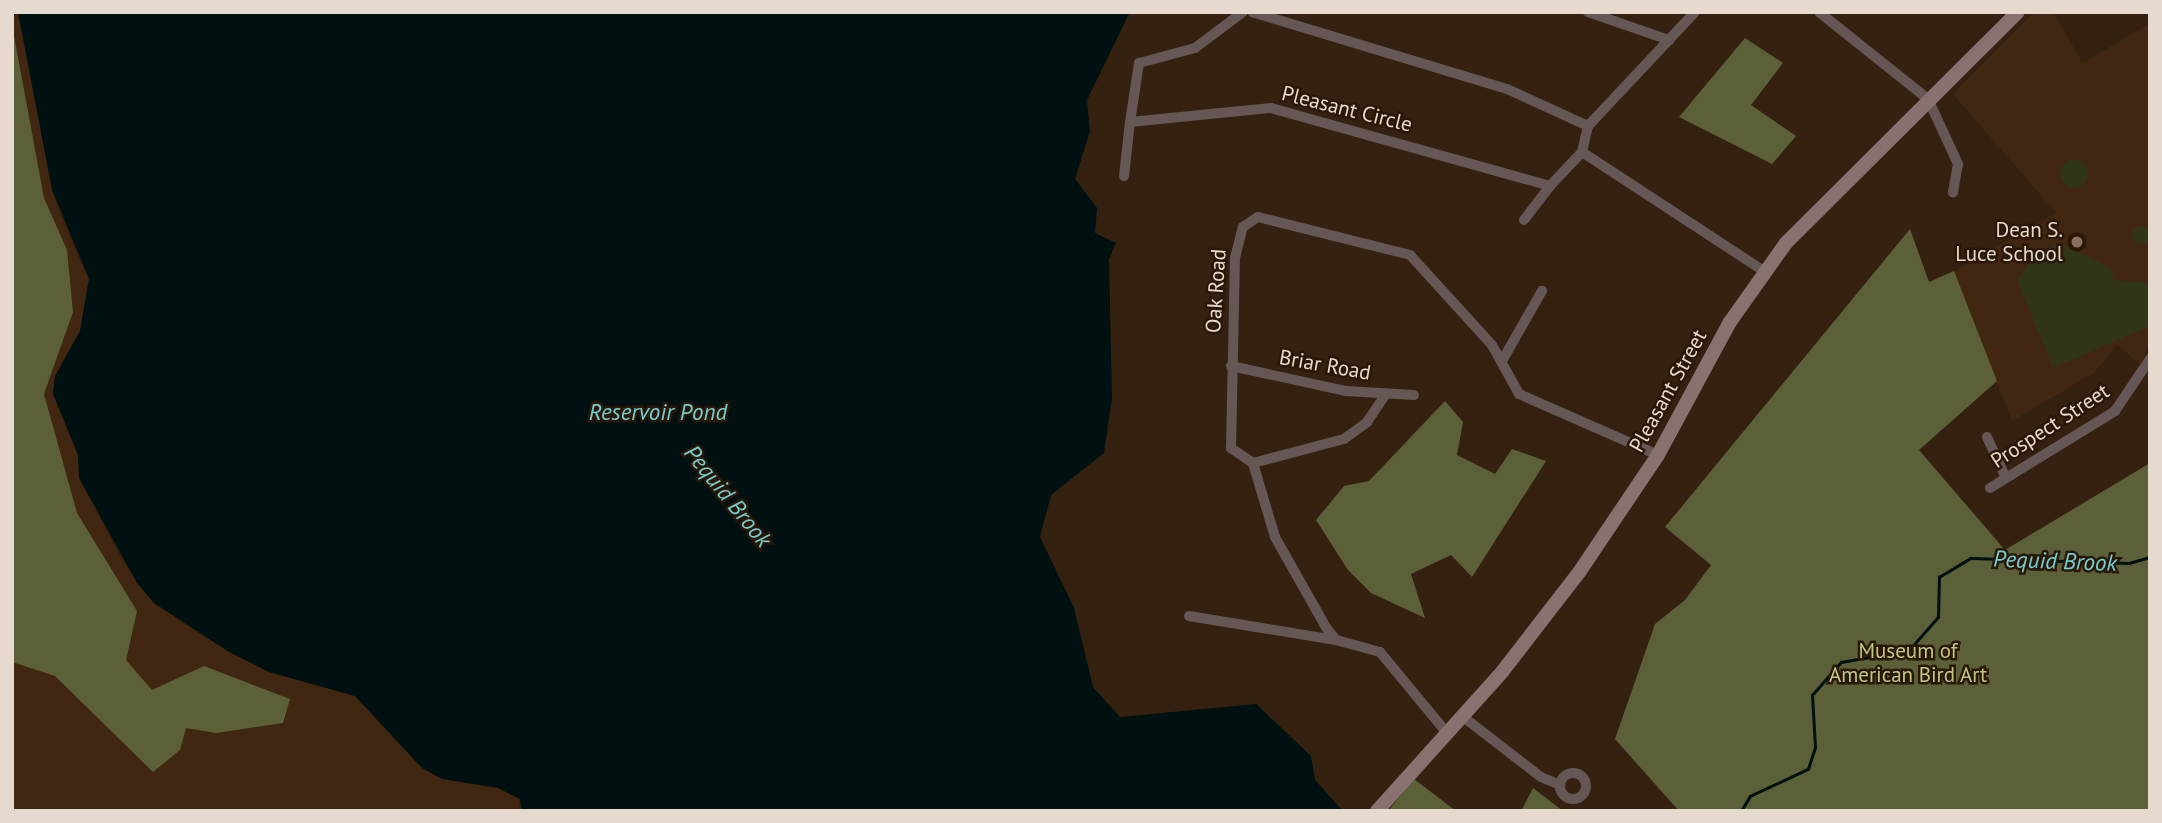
<!DOCTYPE html>
<html>
<head>
<meta charset="utf-8">
<style>
	body { margin:0 }
	#map { position:relative; width:2162px; height:823px; overflow:hidden; background:#352110; font-family:"PT Sans",sans-serif }
	div>[style] { position:absolute }
	.built>* { inset:0; background:#412711 }
	.green>* { inset:0; background:#313517 }
	.round { border-radius:50% }
	.forest>* { inset:0; background:#5b6038 }
	.water>* { inset:0; background:#011010 }
	.stream>* { height:2.5px; margin:-1.25px; padding:0 1.25px; transform-origin:1.25px; border-radius:1.25px; background:#011010 }
	.street>* { height:10px; margin:-5px; padding:0 5px; transform-origin:5px; border-radius:5px; background:#655755 }
	.street>.ring { margin:-5px; padding:0; box-sizing:content-box; background:none; border:10px solid #655755; border-radius:50% }
	.secondary>* { height:14px; margin:-7px; padding:0 7px; transform-origin:7px; border-radius:7px; background:#88726f }
	.dots>* { width:19px; height:19px; translate:-50% -50%; box-sizing:border-box; border:4px solid #2b1707; border-radius:50% }
	span { translate:-50% -50%; white-space:nowrap; text-align:center; line-height:1.15; -webkit-text-stroke:5px #2b1707; paint-order:stroke }
	.street-label { font-size:21px; color:#e6d9ce }
	.poi-label { font-size:21px; color:#e6d9ce }
	.right { translate:-100% -50%; text-align:right }
	.park-label { font-size:21px; color:#bec884 }
	.water-label { font-size:23px; color:#72d0d3; font-style:italic }
	.frame { position:absolute; inset:0; border:14px solid #e6d9ce; pointer-events:none }
</style>
</head>
<body>
<div id="map">
	<div class="built">
		<div style="clip-path:polygon(12px 12px,24px 27px,58px 211px,89px 279px,80px 331px,55px 376px,53px 394px,78px 455px,79px 478px,123px 562px,154px 603px,200px 634px,269px 672px,355px 696px,422px 768px,443px 779px,498px 788px,520px 799px,518px 811px,12px 811px)"></div>
		<div style="clip-path:polygon(2035px 12px,2053px 12px,2083px 63px,2150px 23px,2150px 343px,2140px 364px,2117px 345px,2095px 372px,2012px 421px,1954px 271px,2056px 213px,1953px 94px)"></div>
	</div>
	<div class="green">
		<div class="round" style="left:2060px;top:160px;width:28px;height:28px"></div>
		<div class="round" style="left:2132px;top:226px;width:18px;height:18px"></div>
		<div style="clip-path:polygon(2059px 243px,2111px 268px,2114px 280px,2150px 283px,2150px 326px,2053px 368px,2017px 280px,2035px 254px)"></div>
	</div>
	<div class="forest">
		<div style="clip-path:polygon(12px 25px,44px 198px,67px 250px,73px 312px,44px 394px,77px 513px,137px 611px,126px 660px,152px 690px,204px 666px,290px 699px,283px 723px,216px 733px,186px 728px,180px 750px,153px 772px,55px 676px,12px 662px)"></div>
		<div style="clip-path:polygon(1745px 38px,1783px 63px,1751px 105px,1796px 136px,1772px 164px,1679px 117px)"></div>
		<div style="clip-path:polygon(1910px 229px,1929px 282px,1954px 271px,1997px 381px,1919px 450px,2005px 550px,2150px 463px,2150px 811px,1679px 811px,1615px 739px,1655px 624px,1685px 600px,1711px 565px,1665px 527px)"></div>
		<div style="clip-path:polygon(1445px 401px,1463px 422px,1457px 455px,1495px 474px,1512px 449px,1546px 461px,1472px 577px,1451px 555px,1411px 574px,1425px 618px,1371px 593px,1348px 570px,1316px 520px,1344px 486px,1369px 481px)"></div>
		<div style="clip-path:polygon(1414px 779px,1456px 811px,1388px 811px)"></div>
		<div style="clip-path:polygon(1533px 788px,1563px 811px,1521px 811px)"></div>
	</div>
	<div class="water">
		<div style="clip-path:polygon(18px 12px,1130px 12px,1087px 100px,1090px 131px,1075px 179px,1097px 208px,1095px 233px,1116px 243px,1109px 259px,1112px 398px,1104px 453px,1051px 495px,1040px 537px,1074px 608px,1093px 687px,1120px 717px,1256px 704px,1311px 756px,1315px 780px,1343px 811px,522px 811px,520px 799px,498px 788px,442px 779px,422px 768px,355px 696px,269px 672px,229px 652px,154px 603px,137px 583px,79px 478px,78px 455px,53px 394px,55px 376px,80px 331px,89px 279px,52px 190px)"></div>
	</div>
	<div class="stream">
		<div style="left:1741px;top:811px;width:17px;rotate:-59deg"></div>
		<div style="left:1750px;top:796px;width:64px;rotate:-25deg"></div>
		<div style="left:1808px;top:769px;width:23px;rotate:-72deg"></div>
		<div style="left:1815px;top:747px;width:52px;rotate:-93.3deg"></div>
		<div style="left:1812px;top:695px;width:44px;rotate:-48.7deg"></div>
		<div style="left:1841px;top:662px;width:69px;rotate:-10deg"></div>
		<div style="left:1909px;top:650px;width:44px;rotate:-48.7deg"></div>
		<div style="left:1938px;top:617px;width:40px;rotate:-88.6deg"></div>
		<div style="left:1939px;top:577px;width:37px;rotate:-31deg"></div>
		<div style="left:1971px;top:558px;width:158px;rotate:1.8deg"></div>
		<div style="left:2129px;top:563px;width:22px;rotate:-16deg"></div>
	</div>
	<div class="street">
		<div style="left:1588px;top:12px;width:86px;rotate:19.1deg"></div>
		<div style="left:1819px;top:12px;width:139px;rotate:38.6deg"></div>
		<div style="left:1928px;top:99px;width:72px;rotate:65.2deg"></div>
		<div style="left:1958px;top:164px;width:29px;rotate:100deg"></div>
		<div style="left:1130px;top:122px;width:60px;rotate:-81.3deg"></div>
		<div style="left:1139px;top:63px;width:58px;rotate:-15deg"></div>
		<div style="left:1195px;top:48px;width:60px;rotate:-36.9deg"></div>
		<div style="left:1588px;top:126px;width:156px;rotate:-46.8deg"></div>
		<div style="left:1582px;top:152px;width:217px;rotate:33.2deg"></div>
		<div style="left:1124px;top:176px;width:54px;rotate:-83.7deg"></div>
		<div style="left:1130px;top:122px;width:142px;rotate:-5.7deg"></div>
		<div style="left:1271px;top:108px;width:290px;rotate:15.6deg"></div>
		<div style="left:1550px;top:186px;width:47px;rotate:-46.7deg"></div>
		<div style="left:1582px;top:152px;width:27px;rotate:-77deg"></div>
		<div style="left:1588px;top:126px;width:89px;rotate:-155.4deg"></div>
		<div style="left:1507px;top:89px;width:266px;rotate:-163.2deg"></div>
		<div style="left:1524px;top:220px;width:43px;rotate:-52.6deg"></div>
		<div style="left:1502px;top:361px;width:81px;rotate:-60.3deg"></div>
		<div style="left:1231px;top:366px;width:118px;rotate:12.3deg"></div>
		<div style="left:1346px;top:391px;width:68px;rotate:3.4deg"></div>
		<div style="left:1987px;top:437px;width:45px;rotate:65.1deg"></div>
		<div style="left:1253px;top:463px;width:94px;rotate:-14.8deg"></div>
		<div style="left:1344px;top:439px;width:29px;rotate:-36deg"></div>
		<div style="left:1367px;top:422px;width:32px;rotate:-56deg"></div>
		<div style="left:1990px;top:488px;width:147px;rotate:-31.6deg"></div>
		<div style="left:2115px;top:411px;width:63px;rotate:-56.1deg"></div>
		<div style="left:1189px;top:616px;width:149px;rotate:9.3deg"></div>
		<div style="left:1462px;top:716px;width:100px;rotate:37.7deg"></div>
		<div style="left:1541px;top:777px;width:21px;rotate:23deg"></div>
		<div style="left:1447px;top:733px;width:105px;rotate:-129.6deg"></div>
		<div style="left:1380px;top:652px;width:46px;rotate:-164.7deg"></div>
		<div style="left:1336px;top:640px;width:14px;rotate:-129deg"></div>
		<div style="left:1327px;top:629px;width:106px;rotate:-119.5deg"></div>
		<div style="left:1275px;top:537px;width:77px;rotate:-106.6deg"></div>
		<div style="left:1253px;top:463px;width:27px;rotate:-146deg"></div>
		<div style="left:1231px;top:448px;width:190px;rotate:-88.8deg"></div>
		<div style="left:1235px;top:258px;width:32px;rotate:-76deg"></div>
		<div style="left:1243px;top:227px;width:18px;rotate:-34deg"></div>
		<div style="left:1258px;top:217px;width:157px;rotate:14deg"></div>
		<div style="left:1410px;top:255px;width:122px;rotate:47.7deg"></div>
		<div style="left:1492px;top:345px;width:56px;rotate:61.1deg"></div>
		<div style="left:1519px;top:394px;width:152px;rotate:23.7deg"></div>
		<div class="ring" style="left:1560px;top:773px;width:16px;height:16px"></div>
	</div>
	<div class="secondary">
		<div style="left:1377px;top:811px;width:187px;rotate:-48deg"></div>
		<div style="left:1502px;top:672px;width:128px;rotate:-52.3deg"></div>
		<div style="left:1580px;top:571px;width:140px;rotate:-56.1deg"></div>
		<div style="left:1658px;top:455px;width:151px;rotate:-61.6deg"></div>
		<div style="left:1730px;top:322px;width:97px;rotate:-54.7deg"></div>
		<div style="left:1786px;top:243px;width:327px;rotate:-44.9deg"></div>
	</div>
	<div class="dots">
		<div style="left:2077px;top:242px;background:#8d6e63"></div>
	</div>
	<div class="street-label">
		<span style="left:1347px;top:109px;rotate:14deg">Pleasant Circle</span>
		<span style="left:1216px;top:291px;rotate:-86deg">Oak Road</span>
		<span style="left:1325px;top:365px;rotate:10deg">Briar Road</span>
		<span style="left:1668px;top:391px;rotate:-61deg">Pleasant Street</span>
		<span style="left:2050px;top:426px;rotate:-33deg">Prospect Street</span>
	</div>
	<div class="poi-label">
		<span class="right" style="left:2063px;top:242px">Dean S.<br>Luce School</span>
	</div>
	<div class="park-label">
		<span style="left:1908px;top:663px">Museum of<br>American Bird Art</span>
	</div>
	<div class="water-label">
		<span style="left:658px;top:412px">Reservoir Pond</span>
		<span style="left:728px;top:496px;rotate:51deg">Pequid Brook</span>
		<span style="left:2055px;top:561px;rotate:2deg">Pequid Brook</span>
	</div>
	<div class="frame"></div>
</div>
</body>
</html>
